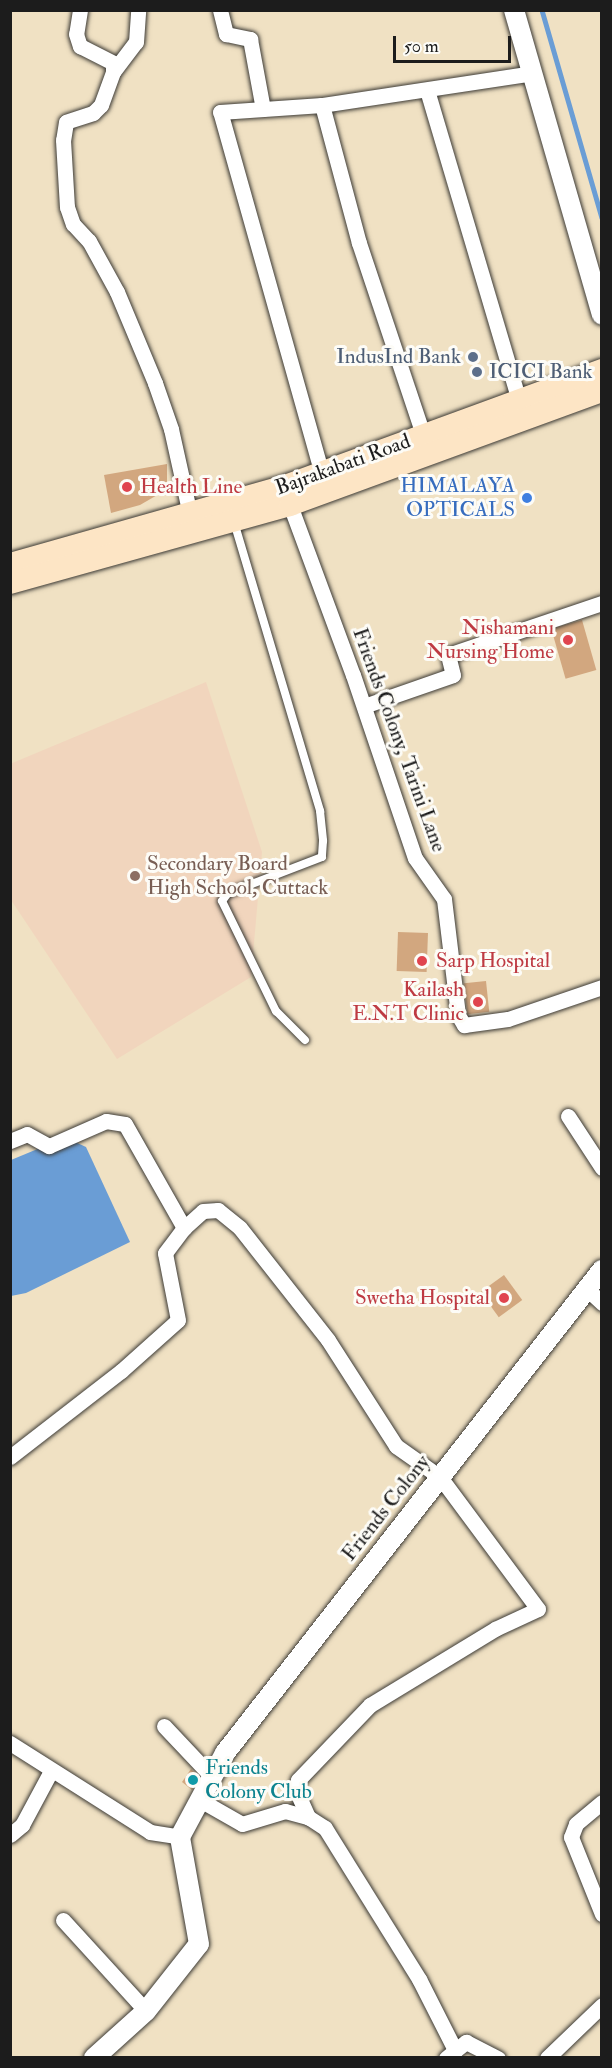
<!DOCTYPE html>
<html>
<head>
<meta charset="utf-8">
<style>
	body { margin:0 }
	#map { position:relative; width:612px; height:2068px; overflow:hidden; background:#f0e1c3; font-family:"IM FELL Double Pica",serif }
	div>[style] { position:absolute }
	.built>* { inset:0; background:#f1d5bd }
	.water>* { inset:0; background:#6a9dd5 }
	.stream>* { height:4.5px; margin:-2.25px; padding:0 2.25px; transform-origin:2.25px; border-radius:2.25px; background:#6a9dd5 }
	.building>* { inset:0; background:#d2a77f; transform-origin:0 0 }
	.roads { filter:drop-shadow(0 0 2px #3c3a35) drop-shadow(0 0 2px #3c3a35) }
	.service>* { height:8px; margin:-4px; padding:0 4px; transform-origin:4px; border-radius:4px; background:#fff }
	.minor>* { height:15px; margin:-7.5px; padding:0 7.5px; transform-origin:7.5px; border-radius:7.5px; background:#fff }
	.tertiary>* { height:20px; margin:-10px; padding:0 10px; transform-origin:10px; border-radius:10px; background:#fff }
	.secondary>* { height:22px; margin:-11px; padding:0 11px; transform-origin:11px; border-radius:11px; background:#fde5c5 }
	.dots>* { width:16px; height:16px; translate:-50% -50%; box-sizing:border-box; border:3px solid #fdfcf7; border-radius:50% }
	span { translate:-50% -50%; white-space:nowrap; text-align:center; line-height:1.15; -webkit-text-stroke:6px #fdfcf7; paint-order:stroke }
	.service-label { font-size:21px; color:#4e5e75 }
	.right { translate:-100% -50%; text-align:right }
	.left { translate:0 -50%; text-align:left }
	.street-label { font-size:21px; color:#1c1c1c }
	.shop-label { font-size:21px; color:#366cbe }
	.health-label { font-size:21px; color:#be3a42 }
	.education-label { font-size:21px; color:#785e54 }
	.culture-label { font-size:21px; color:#0d838f }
	.frame { position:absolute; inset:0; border:12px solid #1c1c1c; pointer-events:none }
	.scale { position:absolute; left:393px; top:36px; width:118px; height:27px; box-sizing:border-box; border:3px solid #1c1c1c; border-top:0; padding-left:8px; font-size:18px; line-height:21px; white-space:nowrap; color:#1c1c1c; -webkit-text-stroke:4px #fdfcf7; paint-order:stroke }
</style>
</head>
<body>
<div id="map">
	<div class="built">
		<div style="clip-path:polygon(206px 682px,262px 852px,251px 977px,117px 1059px,11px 900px,10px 764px)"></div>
	</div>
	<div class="water">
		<div style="clip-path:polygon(73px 1141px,86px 1147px,130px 1242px,26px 1293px,11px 1296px,11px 1160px,52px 1143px)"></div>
	</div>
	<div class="stream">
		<div style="left:542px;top:10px;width:216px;rotate:73.9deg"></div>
	</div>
	<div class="building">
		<div style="clip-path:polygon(167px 464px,167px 483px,159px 494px,140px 505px,111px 513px,104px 475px)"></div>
		<div style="left:582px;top:620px;width:52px;height:32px;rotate:74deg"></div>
		<div style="left:398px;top:932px;width:30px;height:39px;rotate:2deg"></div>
		<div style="left:486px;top:981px;width:31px;height:22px;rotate:84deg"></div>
		<div style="left:504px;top:1275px;width:31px;height:29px;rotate:54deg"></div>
		<div style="clip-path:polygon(191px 1769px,199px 1777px,192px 1790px,182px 1782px)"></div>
	</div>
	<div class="roads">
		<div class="service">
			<div style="left:234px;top:522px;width:302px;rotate:73.4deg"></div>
			<div style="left:320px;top:811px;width:30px;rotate:84deg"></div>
			<div style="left:323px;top:841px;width:16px;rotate:94deg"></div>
			<div style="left:322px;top:857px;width:101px;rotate:159deg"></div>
			<div style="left:228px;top:893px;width:10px;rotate:127deg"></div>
			<div style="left:222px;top:901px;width:123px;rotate:63.9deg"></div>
			<div style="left:276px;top:1011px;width:41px;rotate:45deg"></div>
		</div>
		<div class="minor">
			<div style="left:80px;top:10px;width:24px;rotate:99deg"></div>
			<div style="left:76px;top:34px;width:13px;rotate:72deg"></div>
			<div style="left:80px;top:46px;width:37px;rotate:27deg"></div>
			<div style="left:113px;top:63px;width:9px;rotate:90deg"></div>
			<div style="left:113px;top:72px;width:35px;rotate:110deg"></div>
			<div style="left:101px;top:105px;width:11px;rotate:135deg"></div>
			<div style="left:93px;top:113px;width:28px;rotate:162deg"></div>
			<div style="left:66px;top:122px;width:18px;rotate:99deg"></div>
			<div style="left:63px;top:140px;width:67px;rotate:86.6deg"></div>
			<div style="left:67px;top:207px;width:18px;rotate:71deg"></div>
			<div style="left:73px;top:224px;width:23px;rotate:47deg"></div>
			<div style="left:89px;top:241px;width:58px;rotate:61.2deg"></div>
			<div style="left:117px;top:292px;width:99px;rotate:67.3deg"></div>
			<div style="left:155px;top:383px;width:49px;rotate:70.8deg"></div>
			<div style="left:171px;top:429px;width:88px;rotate:77.5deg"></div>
			<div style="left:220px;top:10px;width:25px;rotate:76deg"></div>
			<div style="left:226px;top:34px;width:25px;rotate:12deg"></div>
			<div style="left:250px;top:39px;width:71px;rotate:79.5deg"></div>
			<div style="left:113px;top:72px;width:38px;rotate:-53deg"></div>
			<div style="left:136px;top:42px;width:32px;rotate:-86deg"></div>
			<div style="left:427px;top:90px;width:324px;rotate:73.5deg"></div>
			<div style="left:322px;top:105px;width:143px;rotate:75deg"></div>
			<div style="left:359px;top:243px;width:205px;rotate:71.5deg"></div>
			<div style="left:322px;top:474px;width:376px;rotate:-105.7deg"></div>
			<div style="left:220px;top:112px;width:102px;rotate:-3.9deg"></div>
			<div style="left:322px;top:105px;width:213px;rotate:-8.6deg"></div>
			<div style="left:290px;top:505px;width:181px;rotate:69.7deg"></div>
			<div style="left:353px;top:675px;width:193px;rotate:71.3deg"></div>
			<div style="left:415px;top:858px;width:50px;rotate:54.7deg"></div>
			<div style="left:444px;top:899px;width:117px;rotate:83.1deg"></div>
			<div style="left:458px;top:1015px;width:12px;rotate:59deg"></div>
			<div style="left:464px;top:1025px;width:44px;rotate:-7.8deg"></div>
			<div style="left:508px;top:1019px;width:99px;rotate:-18.8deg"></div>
			<div style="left:364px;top:706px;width:94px;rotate:-19.2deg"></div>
			<div style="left:453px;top:675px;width:21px;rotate:-104deg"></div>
			<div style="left:448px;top:655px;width:163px;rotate:-18.7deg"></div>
			<div style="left:568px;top:1116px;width:62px;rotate:56.8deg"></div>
			<div style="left:10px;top:1141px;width:18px;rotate:-22deg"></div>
			<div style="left:27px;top:1134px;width:25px;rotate:29deg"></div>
			<div style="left:49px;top:1146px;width:62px;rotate:-23.7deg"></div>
			<div style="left:106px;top:1121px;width:19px;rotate:9deg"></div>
			<div style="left:125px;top:1124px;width:120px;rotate:60.4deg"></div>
			<div style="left:587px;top:1289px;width:21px;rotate:43deg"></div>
			<div style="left:10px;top:1457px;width:140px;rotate:-37.8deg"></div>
			<div style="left:121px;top:1371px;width:76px;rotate:-41.8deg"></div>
			<div style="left:178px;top:1320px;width:68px;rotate:-101deg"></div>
			<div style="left:165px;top:1253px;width:31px;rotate:-53deg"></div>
			<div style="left:184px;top:1228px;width:25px;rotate:-42deg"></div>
			<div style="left:203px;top:1211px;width:15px;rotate:-4deg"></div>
			<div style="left:218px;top:1210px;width:28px;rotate:39deg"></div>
			<div style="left:240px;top:1228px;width:142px;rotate:51.8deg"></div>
			<div style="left:328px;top:1340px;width:126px;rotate:57.3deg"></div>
			<div style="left:396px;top:1446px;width:54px;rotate:35.2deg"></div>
			<div style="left:440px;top:1477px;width:164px;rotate:53.4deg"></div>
			<div style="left:538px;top:1609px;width:47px;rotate:155.1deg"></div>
			<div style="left:495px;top:1629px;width:146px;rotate:148.7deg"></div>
			<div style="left:370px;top:1705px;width:104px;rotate:133.8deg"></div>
			<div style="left:298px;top:1780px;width:10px;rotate:101deg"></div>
			<div style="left:296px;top:1790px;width:30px;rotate:66deg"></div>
			<div style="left:164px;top:1726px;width:70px;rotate:46.7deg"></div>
			<div style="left:10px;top:1743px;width:166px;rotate:32.4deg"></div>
			<div style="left:150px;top:1832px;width:30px;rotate:9deg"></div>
			<div style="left:200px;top:1800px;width:48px;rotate:29.7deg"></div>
			<div style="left:242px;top:1824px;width:45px;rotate:-16.8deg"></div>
			<div style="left:285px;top:1811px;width:24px;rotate:15deg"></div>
			<div style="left:308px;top:1817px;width:20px;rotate:33deg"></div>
			<div style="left:325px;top:1828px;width:178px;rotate:58.1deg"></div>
			<div style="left:419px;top:1979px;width:80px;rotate:63.1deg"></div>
			<div style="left:602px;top:1802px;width:34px;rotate:140deg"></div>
			<div style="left:576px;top:1824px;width:14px;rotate:111deg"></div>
			<div style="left:571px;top:1837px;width:83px;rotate:68.1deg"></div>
			<div style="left:10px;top:1835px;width:16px;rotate:-40deg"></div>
			<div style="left:22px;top:1825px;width:61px;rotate:-61.8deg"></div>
			<div style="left:63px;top:1920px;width:123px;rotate:47.6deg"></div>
			<div style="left:446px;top:2058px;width:26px;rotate:-39deg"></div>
			<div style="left:466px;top:2042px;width:36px;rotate:27deg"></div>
			<div style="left:547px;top:2058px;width:76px;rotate:-43.9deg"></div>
		</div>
		<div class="tertiary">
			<div style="left:514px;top:10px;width:317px;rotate:73.9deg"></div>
			<div style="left:94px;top:2058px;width:70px;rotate:-42.1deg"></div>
			<div style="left:146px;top:2011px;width:85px;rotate:-51.7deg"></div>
			<div style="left:199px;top:1944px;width:109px;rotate:-100.1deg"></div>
			<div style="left:180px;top:1837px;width:95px;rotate:-61.8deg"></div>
			<div style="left:225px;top:1753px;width:613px;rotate:-52.03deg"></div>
		</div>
		<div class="secondary">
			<div style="left:10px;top:564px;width:286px;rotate:-15.8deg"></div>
			<div style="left:285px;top:486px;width:338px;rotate:-20.1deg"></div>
			<div style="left:10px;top:583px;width:291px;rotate:-15.6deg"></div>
			<div style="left:290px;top:505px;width:332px;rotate:-20.1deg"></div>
		</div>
	</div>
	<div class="dots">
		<div style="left:473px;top:357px;background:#5c6f8a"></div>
		<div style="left:477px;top:372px;background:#5c6f8a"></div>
		<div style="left:127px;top:487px;background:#e0444e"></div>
		<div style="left:527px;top:498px;background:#3f7fe0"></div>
		<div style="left:568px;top:640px;background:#e0444e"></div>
		<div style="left:135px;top:876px;background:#8d6e63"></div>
		<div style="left:422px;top:961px;background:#e0444e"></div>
		<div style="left:478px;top:1002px;background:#e0444e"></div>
		<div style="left:504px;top:1298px;background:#e0444e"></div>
		<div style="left:193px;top:1780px;background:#0f9aa8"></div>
	</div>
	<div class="service-label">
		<span class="right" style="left:461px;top:357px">IndusInd Bank</span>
		<span class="left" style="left:489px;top:372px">ICICI Bank</span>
	</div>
	<div class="street-label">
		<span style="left:343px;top:465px;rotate:-20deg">Bajrakabati Road</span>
		<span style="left:399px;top:740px;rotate:70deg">Friends Colony, Tarini Lane</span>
		<span style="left:386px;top:1508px;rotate:-52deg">Friends Colony</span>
	</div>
	<div class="shop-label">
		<span class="right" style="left:515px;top:498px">HIMALAYA<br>OPTICALS</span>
	</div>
	<div class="health-label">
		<span class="left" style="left:140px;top:487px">Health Line</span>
		<span class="right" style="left:554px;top:640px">Nishamani<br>Nursing Home</span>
		<span class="left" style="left:436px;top:961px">Sarp Hospital</span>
		<span class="right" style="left:464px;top:1002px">Kailash<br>E.N.T Clinic</span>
		<span class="right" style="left:490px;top:1298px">Swetha Hospital</span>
	</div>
	<div class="education-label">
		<span class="left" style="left:147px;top:876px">Secondary Board<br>High School, Cuttack</span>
	</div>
	<div class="culture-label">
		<span class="left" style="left:205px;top:1780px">Friends<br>Colony Club</span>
	</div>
	<div class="frame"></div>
	<div class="scale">50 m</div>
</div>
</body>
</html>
